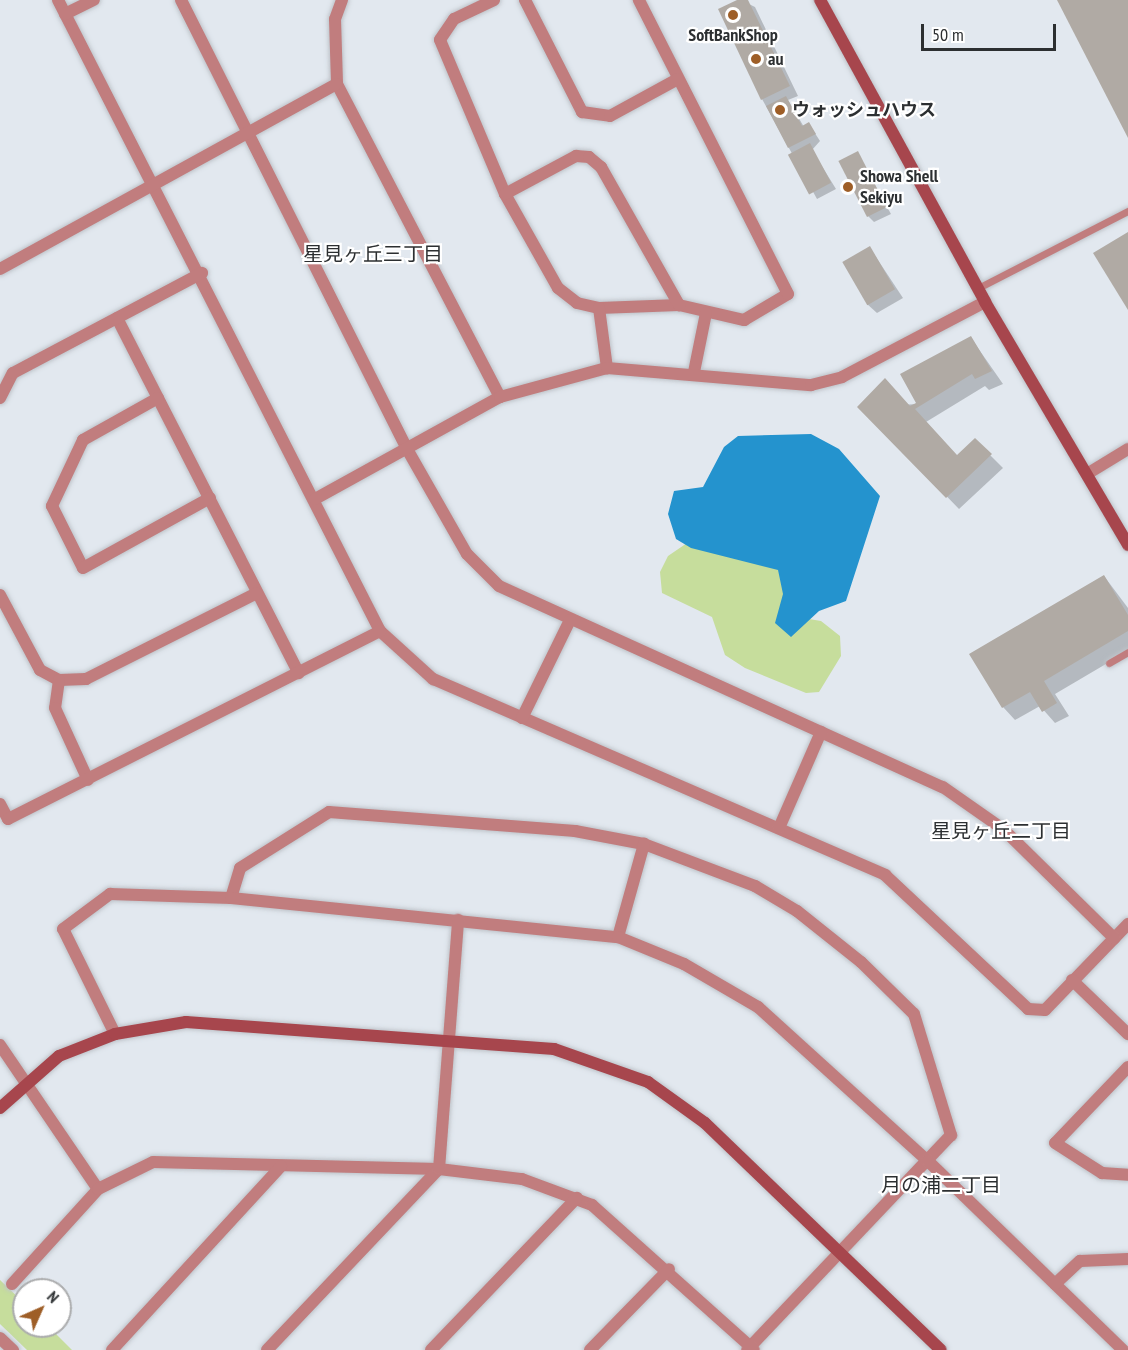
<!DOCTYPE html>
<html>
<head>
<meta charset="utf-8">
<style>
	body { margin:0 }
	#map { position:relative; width:1128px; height:1350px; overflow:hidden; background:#e2e8ef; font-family:"PT Sans Narrow","Noto Sans JP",sans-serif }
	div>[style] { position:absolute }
	.green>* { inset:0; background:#c6dd9c }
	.water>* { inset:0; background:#2493ce }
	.shadow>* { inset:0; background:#0003 }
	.building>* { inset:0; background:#b0aaa4; transform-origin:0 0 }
	.roads { filter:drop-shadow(0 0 2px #bec3c9) drop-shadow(0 0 2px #bec3c9) }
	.lane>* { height:7px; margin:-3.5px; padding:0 3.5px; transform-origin:3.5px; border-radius:3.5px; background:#c17d7e }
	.street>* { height:12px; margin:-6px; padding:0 6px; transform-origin:6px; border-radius:6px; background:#c17d7e }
	.secondary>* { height:12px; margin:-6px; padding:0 6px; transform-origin:6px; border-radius:6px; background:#a7464d }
	.dots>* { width:16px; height:16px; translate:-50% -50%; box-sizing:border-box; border:3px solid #fff; border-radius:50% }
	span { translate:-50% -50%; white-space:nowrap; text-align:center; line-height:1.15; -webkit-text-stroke:4.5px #fff; paint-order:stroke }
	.poi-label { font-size:18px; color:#2c2f31; font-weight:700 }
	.left { translate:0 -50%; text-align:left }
	.neighbourhood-label { font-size:20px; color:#2c2f31 }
	.north { position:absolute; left:12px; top:1278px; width:60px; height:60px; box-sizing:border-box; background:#fff; border:2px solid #abacad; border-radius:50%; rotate:45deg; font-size:16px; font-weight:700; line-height:24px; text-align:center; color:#2c2f31 }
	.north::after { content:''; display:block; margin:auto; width:21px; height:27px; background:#9e5e27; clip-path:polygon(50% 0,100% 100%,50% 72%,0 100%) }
	.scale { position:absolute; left:921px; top:24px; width:135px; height:27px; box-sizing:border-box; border:3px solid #2c2f31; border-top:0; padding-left:8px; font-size:18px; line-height:21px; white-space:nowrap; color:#2c2f31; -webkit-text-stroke:4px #fff; paint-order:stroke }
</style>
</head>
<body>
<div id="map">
	<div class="green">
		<div style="clip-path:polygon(690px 541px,756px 553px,786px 574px,791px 616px,821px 621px,840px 636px,841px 656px,819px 692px,806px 693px,745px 668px,725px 655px,712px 617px,662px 593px,660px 572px,668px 556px)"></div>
		<div style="clip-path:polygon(0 1280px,24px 1303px,24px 1326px,48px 1326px,72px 1350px,27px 1350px,0 1324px)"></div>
	</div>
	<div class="water">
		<div style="clip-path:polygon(811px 434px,839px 449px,880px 496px,846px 601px,819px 611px,791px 637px,775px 623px,783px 594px,778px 570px,691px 548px,676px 539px,668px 514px,674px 491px,703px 487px,724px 447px,738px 436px)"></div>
	</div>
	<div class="shadow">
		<div style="clip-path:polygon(741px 0,755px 7px,798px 96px,788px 100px,804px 127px,809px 124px,820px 141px,812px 150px,836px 189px,817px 199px,762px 99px)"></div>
		<div style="clip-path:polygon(857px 153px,891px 214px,874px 222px,868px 216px)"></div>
		<div style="clip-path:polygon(870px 248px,903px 298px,877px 313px,867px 304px)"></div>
		<div style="clip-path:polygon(971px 338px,1003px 384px,989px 390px,985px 386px,926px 422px,957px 456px,975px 440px,1003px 468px,959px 509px,860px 407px,918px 404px)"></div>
		<div style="clip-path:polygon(1104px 576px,1128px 608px,1128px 651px,1055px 694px,1069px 716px,1055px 723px,1040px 706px,1015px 720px,1003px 707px)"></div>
	</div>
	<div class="building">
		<div style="clip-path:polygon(737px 0,748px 0,790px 86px,761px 100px,718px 9px)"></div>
		<div style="clip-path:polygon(1057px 0,1128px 0,1128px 138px)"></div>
		<div style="clip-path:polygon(786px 96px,802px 126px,809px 122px,816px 134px,788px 148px,766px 106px)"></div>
		<div style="left:810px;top:143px;width:45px;height:25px;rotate:62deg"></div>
		<div style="left:858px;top:151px;width:63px;height:22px;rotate:63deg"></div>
		<div style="clip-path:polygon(1128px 232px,1128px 310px,1093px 253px)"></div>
		<div style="left:870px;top:246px;width:50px;height:32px;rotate:60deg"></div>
		<div style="clip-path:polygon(971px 336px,992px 371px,975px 379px,972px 374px,915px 409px,957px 455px,975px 438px,992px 454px,946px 498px,857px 407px,885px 378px,910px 406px,916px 403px,900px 374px)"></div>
		<div style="clip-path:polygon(1104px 575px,1128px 615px,1128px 631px,1044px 681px,1057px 703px,1042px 712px,1030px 692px,1002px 708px,969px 654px)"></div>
	</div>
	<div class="roads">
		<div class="lane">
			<div style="left:978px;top:288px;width:169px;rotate:-27.2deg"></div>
			<div style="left:1109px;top:663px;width:22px;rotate:-30deg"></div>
		</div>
		<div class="street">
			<div style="left:58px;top:0;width:708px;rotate:62.96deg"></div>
			<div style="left:380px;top:631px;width:72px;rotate:42.2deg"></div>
			<div style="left:433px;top:679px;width:493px;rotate:23.4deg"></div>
			<div style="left:885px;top:875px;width:196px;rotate:43.1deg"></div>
			<div style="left:1028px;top:1009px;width:17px;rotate:3deg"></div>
			<div style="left:1045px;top:1010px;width:120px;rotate:-46deg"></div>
			<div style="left:181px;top:0;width:503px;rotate:63.28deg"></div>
			<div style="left:407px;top:449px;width:121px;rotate:60.3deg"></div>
			<div style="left:467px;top:554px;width:45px;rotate:45deg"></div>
			<div style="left:499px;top:586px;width:487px;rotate:24.4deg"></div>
			<div style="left:943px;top:787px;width:73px;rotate:35deg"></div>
			<div style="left:1003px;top:829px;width:156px;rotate:44.5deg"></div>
			<div style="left:342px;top:0;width:20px;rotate:110deg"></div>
			<div style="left:335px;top:19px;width:65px;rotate:88.2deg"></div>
			<div style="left:337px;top:84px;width:353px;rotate:62.5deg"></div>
			<div style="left:494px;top:0;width:44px;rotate:154.6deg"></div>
			<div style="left:454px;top:19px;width:25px;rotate:124deg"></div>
			<div style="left:440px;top:40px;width:167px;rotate:67.1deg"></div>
			<div style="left:505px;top:194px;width:108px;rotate:60.6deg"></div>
			<div style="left:558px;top:288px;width:24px;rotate:38deg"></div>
			<div style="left:577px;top:303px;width:23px;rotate:13deg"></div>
			<div style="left:599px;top:308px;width:80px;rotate:-2.1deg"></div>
			<div style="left:679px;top:305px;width:67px;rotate:13deg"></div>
			<div style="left:744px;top:320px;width:51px;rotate:-30.6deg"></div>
			<div style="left:788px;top:294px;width:330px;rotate:-116.9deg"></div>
			<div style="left:525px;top:0;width:126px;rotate:63deg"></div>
			<div style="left:582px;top:112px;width:28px;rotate:8deg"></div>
			<div style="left:610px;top:116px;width:77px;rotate:-28.6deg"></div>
			<div style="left:65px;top:14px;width:32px;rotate:-26deg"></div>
			<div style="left:505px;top:194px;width:81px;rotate:-28.2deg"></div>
			<div style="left:576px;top:156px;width:13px;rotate:4deg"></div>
			<div style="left:589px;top:157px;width:16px;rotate:40deg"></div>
			<div style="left:601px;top:167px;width:159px;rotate:60.5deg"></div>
			<div style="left:0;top:269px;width:384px;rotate:-28.8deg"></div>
			<div style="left:599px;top:308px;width:61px;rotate:82.4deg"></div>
			<div style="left:117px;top:318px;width:399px;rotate:62.9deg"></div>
			<div style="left:694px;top:372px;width:60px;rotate:-78.5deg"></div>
			<div style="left:0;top:398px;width:28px;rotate:-63deg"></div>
			<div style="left:13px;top:373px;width:214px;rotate:-27.9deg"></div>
			<div style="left:158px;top:398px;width:86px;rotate:150.8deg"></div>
			<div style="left:83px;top:440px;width:73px;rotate:115.2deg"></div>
			<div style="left:52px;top:506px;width:69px;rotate:63.4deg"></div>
			<div style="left:83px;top:568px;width:145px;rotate:-28.9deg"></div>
			<div style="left:1087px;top:474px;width:48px;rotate:-31.4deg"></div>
			<div style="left:315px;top:499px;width:211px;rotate:-28.9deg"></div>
			<div style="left:500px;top:397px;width:111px;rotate:-15.2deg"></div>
			<div style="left:607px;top:368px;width:205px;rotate:4.8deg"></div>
			<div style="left:811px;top:385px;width:32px;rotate:-14deg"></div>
			<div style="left:842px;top:377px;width:161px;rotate:-27.7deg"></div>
			<div style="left:0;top:595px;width:85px;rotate:61.9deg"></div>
			<div style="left:40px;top:670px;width:21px;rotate:28deg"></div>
			<div style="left:59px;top:680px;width:27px;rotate:-2deg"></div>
			<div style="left:86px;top:679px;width:191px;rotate:-26.7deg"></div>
			<div style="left:59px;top:680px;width:28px;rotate:98deg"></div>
			<div style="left:55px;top:708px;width:79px;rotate:65.4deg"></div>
			<div style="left:522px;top:718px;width:109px;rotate:-63.9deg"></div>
			<div style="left:0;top:804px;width:17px;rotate:62deg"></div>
			<div style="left:8px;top:819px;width:417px;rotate:-26.8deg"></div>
			<div style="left:779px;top:828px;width:105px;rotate:-66.4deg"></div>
			<div style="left:231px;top:898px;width:31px;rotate:-73deg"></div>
			<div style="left:240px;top:868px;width:105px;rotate:-32.2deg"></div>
			<div style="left:329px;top:812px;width:247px;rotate:4.4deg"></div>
			<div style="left:575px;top:831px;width:70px;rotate:10.7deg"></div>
			<div style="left:644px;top:844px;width:119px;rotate:20.7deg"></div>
			<div style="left:755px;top:886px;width:49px;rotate:30.8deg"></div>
			<div style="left:797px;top:911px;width:82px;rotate:38.6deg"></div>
			<div style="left:861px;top:962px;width:74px;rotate:44.5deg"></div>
			<div style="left:914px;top:1014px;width:127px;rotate:73deg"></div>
			<div style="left:951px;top:1135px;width:296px;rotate:133.5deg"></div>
			<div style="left:618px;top:937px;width:97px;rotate:-74.4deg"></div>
			<div style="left:1072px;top:980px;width:78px;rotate:44deg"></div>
			<div style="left:115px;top:1034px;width:117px;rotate:-116.3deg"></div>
			<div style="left:63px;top:929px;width:59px;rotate:-36.7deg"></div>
			<div style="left:110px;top:894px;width:121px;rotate:1.9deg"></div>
			<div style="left:231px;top:898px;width:389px;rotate:5.8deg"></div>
			<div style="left:618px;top:937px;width:71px;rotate:22.2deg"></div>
			<div style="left:684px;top:964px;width:86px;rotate:30.2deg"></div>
			<div style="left:758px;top:1007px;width:229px;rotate:42.2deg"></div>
			<div style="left:928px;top:1161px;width:272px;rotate:44.1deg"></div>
			<div style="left:0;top:1045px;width:174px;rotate:55.8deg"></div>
			<div style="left:1128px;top:1067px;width:105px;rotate:133.8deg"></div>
			<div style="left:1055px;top:1143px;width:56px;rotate:32.6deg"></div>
			<div style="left:1102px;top:1173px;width:26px;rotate:4deg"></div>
			<div style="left:12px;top:1284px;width:128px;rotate:-47.8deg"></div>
			<div style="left:98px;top:1189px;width:61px;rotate:-26.1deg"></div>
			<div style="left:153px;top:1162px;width:286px;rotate:1.4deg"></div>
			<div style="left:439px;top:1169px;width:84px;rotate:6.9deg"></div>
			<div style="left:522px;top:1179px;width:75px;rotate:20.4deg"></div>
			<div style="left:592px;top:1205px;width:217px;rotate:41.8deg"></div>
			<div style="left:1055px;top:1284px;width:34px;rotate:-43deg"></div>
			<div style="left:1080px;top:1261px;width:48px;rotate:-2.4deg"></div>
			<div style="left:0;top:1338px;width:18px;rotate:43deg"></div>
			<div style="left:112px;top:1350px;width:250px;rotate:-47.4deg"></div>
			<div style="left:267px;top:1350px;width:250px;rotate:-46.5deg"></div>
			<div style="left:439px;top:1169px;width:250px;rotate:-85.6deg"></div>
			<div style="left:431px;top:1350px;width:211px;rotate:-46.2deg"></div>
			<div style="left:590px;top:1350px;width:113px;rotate:-45.7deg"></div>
		</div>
		<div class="secondary">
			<div style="left:820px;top:0;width:344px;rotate:61.3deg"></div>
			<div style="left:985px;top:302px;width:282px;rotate:59.5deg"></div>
			<div style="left:0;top:1108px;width:79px;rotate:-41.4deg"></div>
			<div style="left:59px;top:1056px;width:60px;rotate:-21.4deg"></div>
			<div style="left:115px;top:1034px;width:72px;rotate:-9.6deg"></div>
			<div style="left:186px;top:1022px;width:369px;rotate:4.2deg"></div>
			<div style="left:554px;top:1049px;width:100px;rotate:19.3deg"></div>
			<div style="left:648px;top:1082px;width:70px;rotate:35.7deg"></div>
			<div style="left:705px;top:1123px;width:327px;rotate:43.9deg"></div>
		</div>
	</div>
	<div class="dots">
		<div style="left:733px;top:15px;background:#9e5e27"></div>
		<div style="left:756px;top:59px;background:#9e5e27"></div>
		<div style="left:780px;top:110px;background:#9e5e27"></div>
		<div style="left:848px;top:187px;background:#9e5e27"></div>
	</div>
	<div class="poi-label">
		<span style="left:733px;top:35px">SoftBankShop</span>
		<span class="left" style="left:768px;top:59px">au</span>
		<span class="left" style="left:792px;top:110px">ウォッシュハウス</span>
		<span class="left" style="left:860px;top:187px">Showa Shell<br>Sekiyu</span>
	</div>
	<div class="neighbourhood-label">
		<span style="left:373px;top:254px">星見ヶ丘三丁目</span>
		<span style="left:1001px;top:831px">星見ヶ丘二丁目</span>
		<span style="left:941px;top:1185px">月の浦二丁目</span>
	</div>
	<div class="north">N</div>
	<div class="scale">50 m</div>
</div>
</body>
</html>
